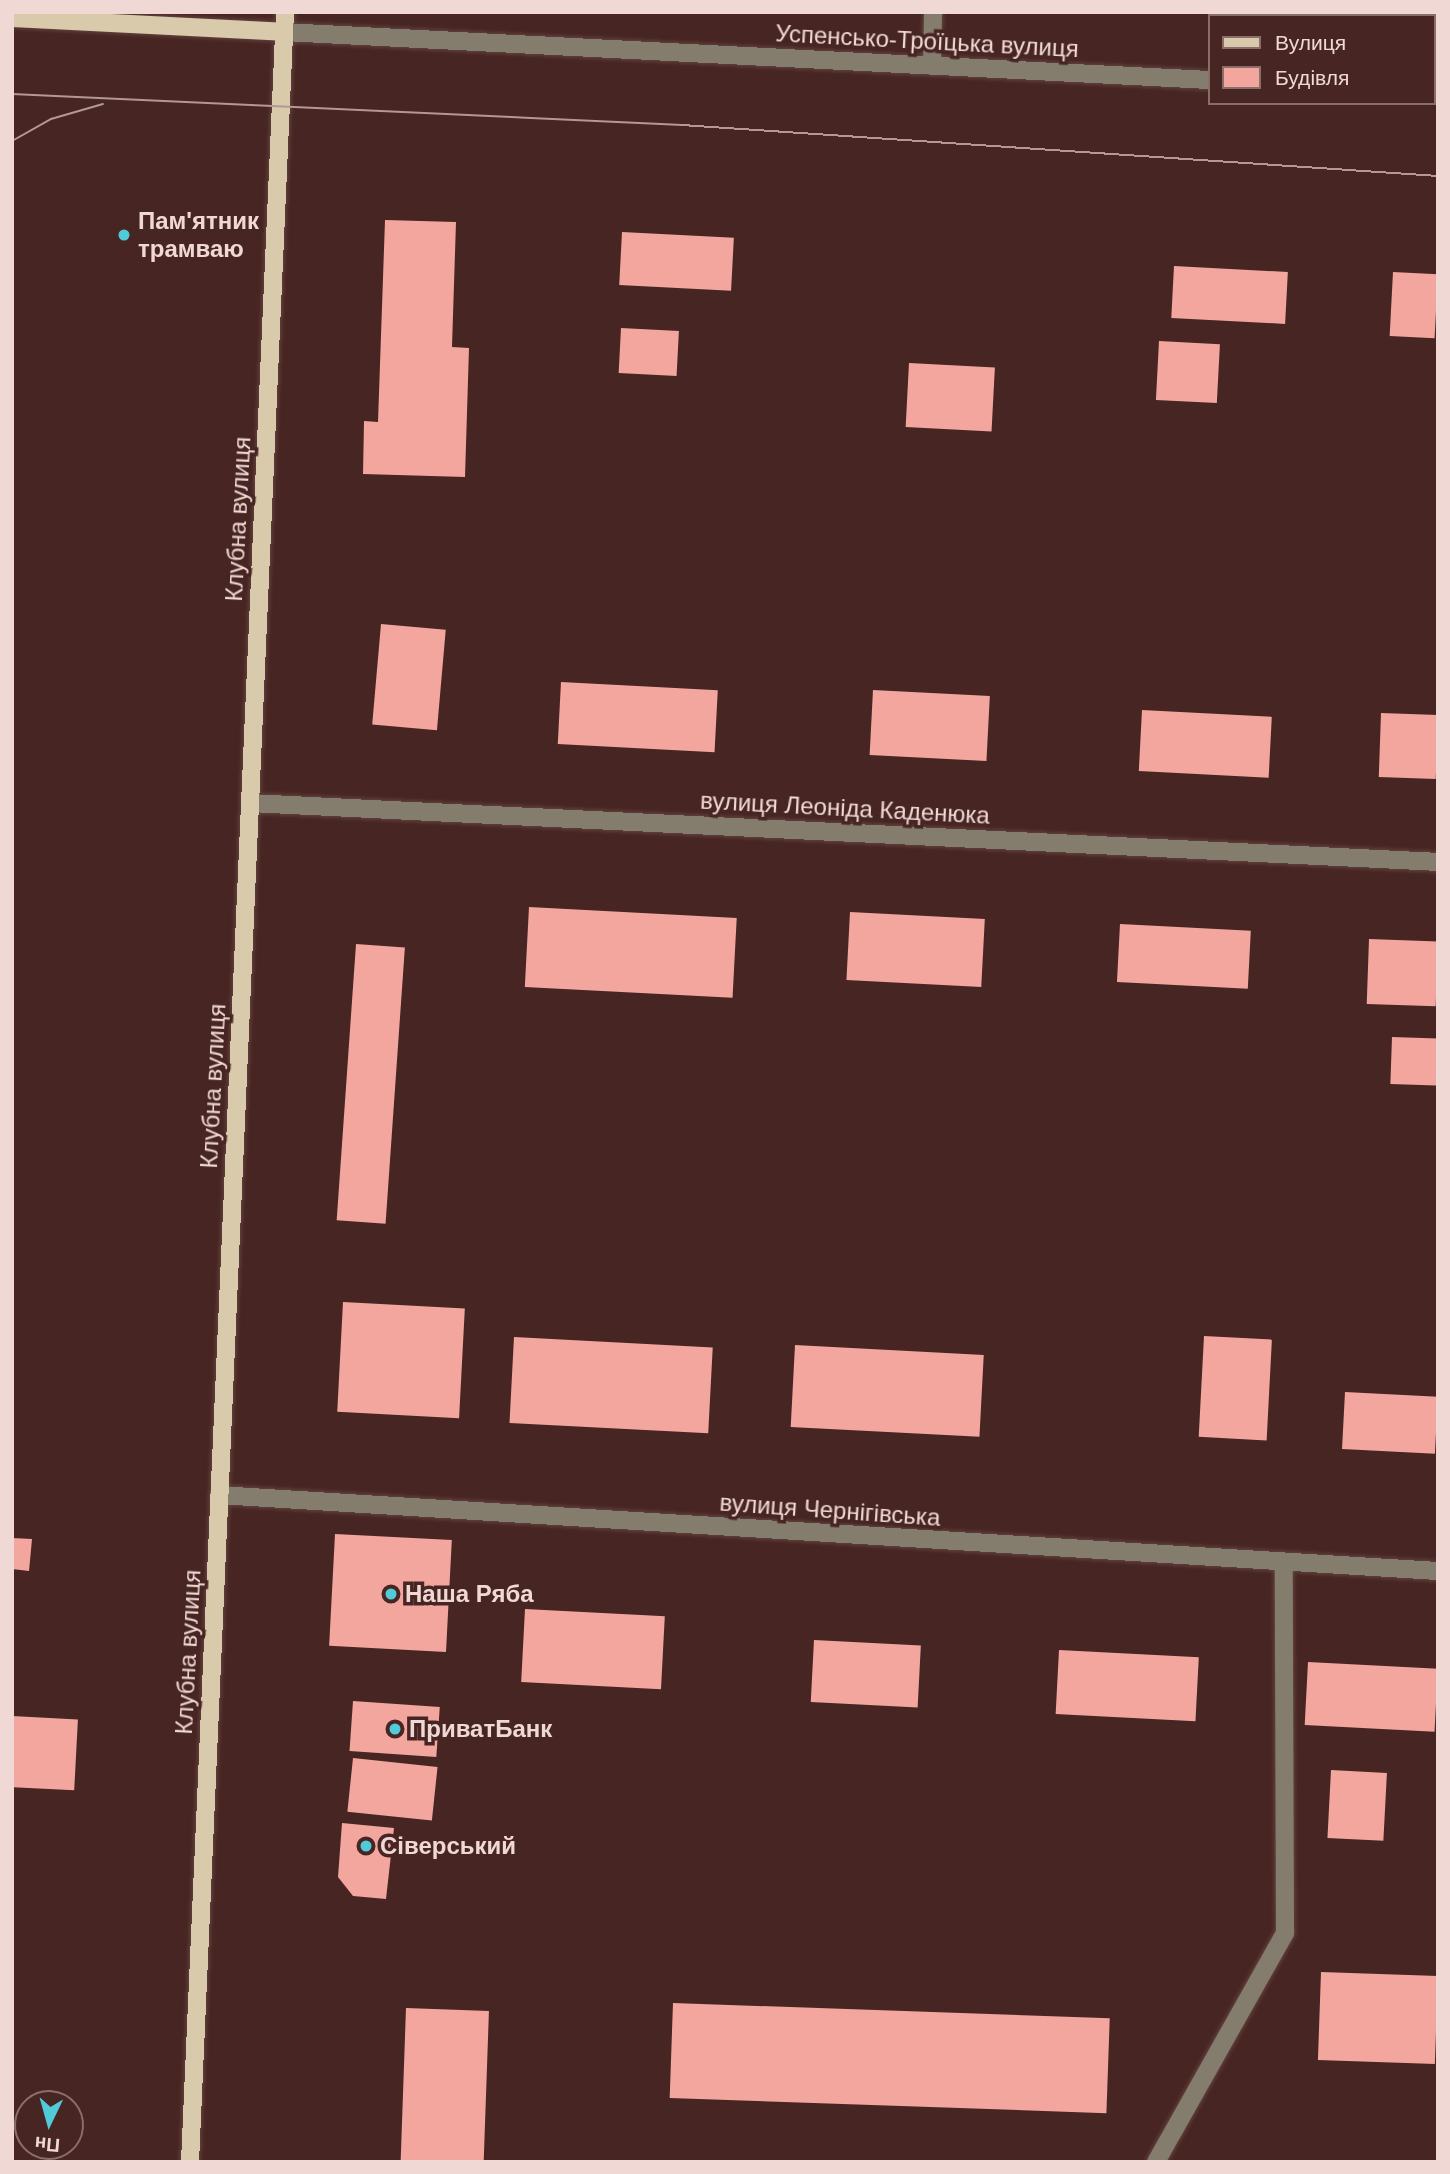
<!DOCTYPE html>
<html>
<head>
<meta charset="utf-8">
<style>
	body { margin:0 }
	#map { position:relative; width:1450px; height:2174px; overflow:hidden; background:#472522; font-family:Arial,sans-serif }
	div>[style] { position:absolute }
	.building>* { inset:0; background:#f2a69e; transform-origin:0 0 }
	.roads { filter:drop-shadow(0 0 2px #62423f) drop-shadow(0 0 2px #62423f) }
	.minor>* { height:18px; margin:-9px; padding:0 9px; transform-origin:9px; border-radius:9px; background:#847d6e }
	.major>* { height:18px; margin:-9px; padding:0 9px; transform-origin:9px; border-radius:9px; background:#d9caab }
	.tram>* { height:2px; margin:-1px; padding:0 1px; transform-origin:1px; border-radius:1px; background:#b49895 }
	.dots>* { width:19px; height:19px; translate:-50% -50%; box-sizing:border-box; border:4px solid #472522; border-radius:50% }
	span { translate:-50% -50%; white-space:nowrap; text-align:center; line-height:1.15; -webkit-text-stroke:7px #472522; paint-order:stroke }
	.street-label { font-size:24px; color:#f0d8d5 }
	.poi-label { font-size:24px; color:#f0d8d5; font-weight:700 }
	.left { translate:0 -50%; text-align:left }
	.frame { position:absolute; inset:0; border:14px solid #f0d8d5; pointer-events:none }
	.legend { position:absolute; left:1208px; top:14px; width:228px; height:91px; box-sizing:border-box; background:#472522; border:2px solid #8b6d6a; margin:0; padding:9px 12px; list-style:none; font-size:21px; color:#f0d8d5 }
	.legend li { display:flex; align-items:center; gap:14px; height:35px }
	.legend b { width:35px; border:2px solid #8b6d6a }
	.north { position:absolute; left:14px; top:2090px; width:70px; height:70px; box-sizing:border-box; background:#472522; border:2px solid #8b6d6a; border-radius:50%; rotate:185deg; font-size:19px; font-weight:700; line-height:28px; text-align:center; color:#f0d8d5 }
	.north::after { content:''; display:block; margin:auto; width:24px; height:32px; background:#52cbd9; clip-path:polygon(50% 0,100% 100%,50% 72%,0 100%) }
</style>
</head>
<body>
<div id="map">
	<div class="building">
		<div style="clip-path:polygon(385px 220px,456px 222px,452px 347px,469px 348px,465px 477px,363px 474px,364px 421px,378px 422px)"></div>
		<div style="left:622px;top:232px;width:112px;height:53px;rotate:3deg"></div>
		<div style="left:1174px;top:266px;width:114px;height:52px;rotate:3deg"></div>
		<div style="left:1393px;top:272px;width:45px;height:64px;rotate:3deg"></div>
		<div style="left:621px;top:328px;width:58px;height:45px;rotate:3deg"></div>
		<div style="left:1159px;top:341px;width:61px;height:59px;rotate:3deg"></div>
		<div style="left:909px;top:363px;width:86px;height:64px;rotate:3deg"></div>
		<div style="left:381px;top:624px;width:65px;height:101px;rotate:5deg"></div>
		<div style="left:561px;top:682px;width:157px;height:62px;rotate:3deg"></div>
		<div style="left:873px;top:690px;width:117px;height:65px;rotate:3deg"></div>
		<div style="left:1142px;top:710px;width:130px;height:61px;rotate:3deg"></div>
		<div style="left:1381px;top:713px;width:57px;height:64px;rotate:2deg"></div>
		<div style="left:529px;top:907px;width:208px;height:80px;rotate:3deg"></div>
		<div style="left:850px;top:912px;width:135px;height:68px;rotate:3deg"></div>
		<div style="left:1120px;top:924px;width:131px;height:58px;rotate:3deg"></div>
		<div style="left:1369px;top:939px;width:69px;height:65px;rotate:2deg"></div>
		<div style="left:356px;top:944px;width:49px;height:277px;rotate:4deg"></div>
		<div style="left:1392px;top:1037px;width:46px;height:47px;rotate:2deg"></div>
		<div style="left:343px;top:1302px;width:122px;height:110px;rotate:3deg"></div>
		<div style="left:1204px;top:1336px;width:68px;height:101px;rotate:3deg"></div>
		<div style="left:514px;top:1337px;width:199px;height:86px;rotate:3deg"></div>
		<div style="left:795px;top:1345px;width:189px;height:82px;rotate:3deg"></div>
		<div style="left:1345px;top:1392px;width:93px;height:57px;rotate:3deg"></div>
		<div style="left:335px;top:1534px;width:117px;height:112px;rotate:3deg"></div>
		<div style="clip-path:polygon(12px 1538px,32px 1539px,29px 1571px,12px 1569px)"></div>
		<div style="left:525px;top:1609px;width:140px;height:73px;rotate:3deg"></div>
		<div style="left:814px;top:1640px;width:107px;height:62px;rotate:3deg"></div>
		<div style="left:1059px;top:1650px;width:140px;height:64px;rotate:3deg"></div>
		<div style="left:1308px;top:1662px;width:130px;height:63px;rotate:3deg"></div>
		<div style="left:353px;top:1701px;width:87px;height:50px;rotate:4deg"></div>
		<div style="left:12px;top:1716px;width:66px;height:71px;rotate:3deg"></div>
		<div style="left:353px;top:1758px;width:85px;height:54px;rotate:6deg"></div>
		<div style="left:1331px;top:1770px;width:56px;height:68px;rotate:3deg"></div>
		<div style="clip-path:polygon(342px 1823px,394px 1828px,386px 1899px,353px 1896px,338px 1877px)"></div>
		<div style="left:1321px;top:1972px;width:117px;height:88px;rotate:2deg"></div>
		<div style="left:673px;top:2003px;width:437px;height:95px;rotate:2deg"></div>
		<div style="left:406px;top:2008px;width:83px;height:154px;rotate:2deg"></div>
	</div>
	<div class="roads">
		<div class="minor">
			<div style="left:284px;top:32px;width:927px;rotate:2.97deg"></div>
			<div style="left:932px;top:66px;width:54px;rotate:-88.9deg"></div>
			<div style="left:1434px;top:91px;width:4px;rotate:14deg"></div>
			<div style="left:250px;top:803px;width:1189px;rotate:2.84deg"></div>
			<div style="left:219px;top:1495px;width:1221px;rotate:3.57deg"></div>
			<div style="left:1156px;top:2162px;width:263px;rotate:-60.6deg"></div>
			<div style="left:1285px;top:1933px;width:369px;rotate:-90.2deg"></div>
		</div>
		<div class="major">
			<div style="left:12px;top:18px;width:272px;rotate:2.9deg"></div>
			<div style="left:190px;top:2162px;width:2152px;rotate:-87.47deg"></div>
		</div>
	</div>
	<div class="tram">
		<div style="left:12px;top:94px;width:671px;rotate:2.65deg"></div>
		<div style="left:682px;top:125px;width:758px;rotate:3.86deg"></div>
		<div style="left:12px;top:141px;width:45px;rotate:-29.4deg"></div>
		<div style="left:51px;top:119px;width:54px;rotate:-16.1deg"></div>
	</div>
	<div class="dots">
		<div style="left:124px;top:235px;background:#52cbd9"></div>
		<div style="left:391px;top:1594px;background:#52cbd9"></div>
		<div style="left:395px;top:1729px;background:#52cbd9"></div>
		<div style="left:366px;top:1846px;background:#52cbd9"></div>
	</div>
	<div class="street-label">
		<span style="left:927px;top:41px;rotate:3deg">Успенсько-Троїцька вулиця</span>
		<span style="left:238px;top:519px;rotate:-87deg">Клубна вулиця</span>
		<span style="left:845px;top:808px;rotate:3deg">вулиця Леоніда Каденюка</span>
		<span style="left:213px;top:1086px;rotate:-87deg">Клубна вулиця</span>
		<span style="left:830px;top:1510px;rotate:4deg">вулиця Чернігівська</span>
		<span style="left:188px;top:1652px;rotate:-87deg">Клубна вулиця</span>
	</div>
	<div class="poi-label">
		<span class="left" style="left:138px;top:235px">Пам'ятник<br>трамваю</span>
		<span class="left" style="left:405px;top:1594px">Наша Ряба</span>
		<span class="left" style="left:409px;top:1729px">ПриватБанк</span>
		<span class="left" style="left:380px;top:1846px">Сіверський</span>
	</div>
	<div class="frame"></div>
	<ul class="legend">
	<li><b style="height:9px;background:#d9caab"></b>Вулиця</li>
	<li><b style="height:19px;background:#f2a69e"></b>Будівля</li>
	</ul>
	<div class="north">Пн</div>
</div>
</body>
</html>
